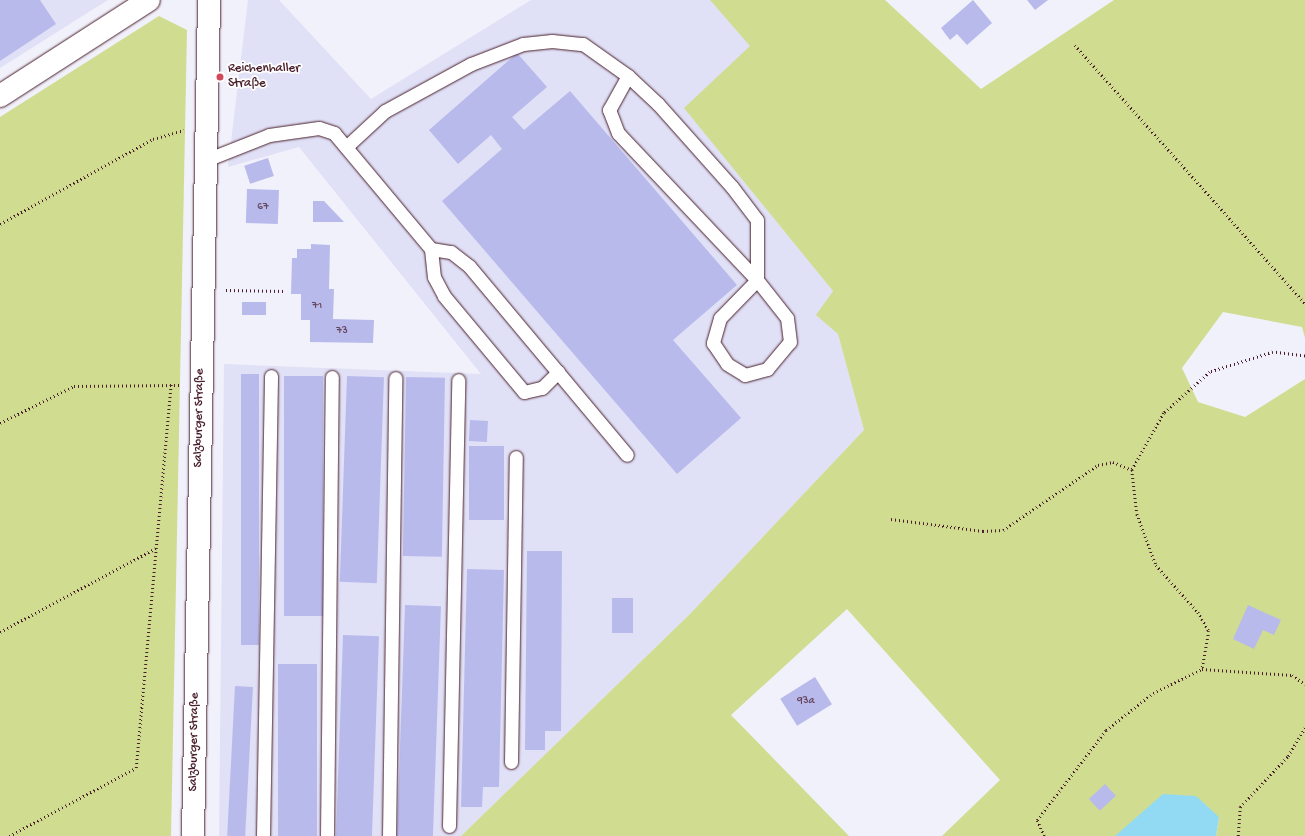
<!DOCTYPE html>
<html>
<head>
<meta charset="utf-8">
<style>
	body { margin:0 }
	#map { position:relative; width:1305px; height:836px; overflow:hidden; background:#f1f1fb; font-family:"Gochi Hand",sans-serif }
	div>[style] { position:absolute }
	.built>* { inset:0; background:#e0e0f6 }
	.green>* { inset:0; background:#d0dc8f }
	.water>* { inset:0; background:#92daf4 }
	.building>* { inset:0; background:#b9baec; transform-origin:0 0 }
	.path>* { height:2.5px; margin-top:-1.25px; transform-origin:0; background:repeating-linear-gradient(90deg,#4a1f2b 0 1px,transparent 0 4px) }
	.roads { filter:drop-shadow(0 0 1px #4a1f2b) drop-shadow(0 0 1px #4a1f2b) }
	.service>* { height:13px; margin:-6.5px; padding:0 6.5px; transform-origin:6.5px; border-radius:6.5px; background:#fff }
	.minor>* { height:22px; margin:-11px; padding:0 11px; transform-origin:11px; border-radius:11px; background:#fff }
	.tertiary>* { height:22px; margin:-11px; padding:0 11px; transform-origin:11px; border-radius:11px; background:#fff }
	.dots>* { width:11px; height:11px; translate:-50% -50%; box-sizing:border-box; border:2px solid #fff; border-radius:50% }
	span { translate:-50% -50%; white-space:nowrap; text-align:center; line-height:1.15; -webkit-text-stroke:3.5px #fff; paint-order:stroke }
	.number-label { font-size:11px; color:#66465b }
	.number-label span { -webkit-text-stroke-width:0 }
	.poi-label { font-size:13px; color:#4a1f2b }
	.left { translate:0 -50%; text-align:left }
	.street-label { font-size:13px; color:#4a1f2b }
</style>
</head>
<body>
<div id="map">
	<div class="built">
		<div style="clip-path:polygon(0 0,108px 0,0 68px)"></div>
		<div style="clip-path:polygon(248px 0,279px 0,371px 99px,531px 0,710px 0,751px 46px,685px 108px,833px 291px,817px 315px,838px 334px,864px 430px,690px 614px,461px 836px,219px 836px,224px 364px,481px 374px,299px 147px,228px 167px)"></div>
	</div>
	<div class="green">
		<div style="clip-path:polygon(710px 0,885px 0,981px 89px,1114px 0,1305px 0,1305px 338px,1302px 327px,1223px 312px,1182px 368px,1198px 402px,1245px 417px,1305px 379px,1305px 836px,1216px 836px,1219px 817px,1115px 836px,942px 836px,1000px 780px,847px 609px,731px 715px,849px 836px,461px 836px,690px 614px,864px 430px,838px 334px,816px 315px,833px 291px,684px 108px,750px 46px)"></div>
		<div style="clip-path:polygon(159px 16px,187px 30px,171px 836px,0 836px,0 117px)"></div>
	</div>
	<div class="water">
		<div style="clip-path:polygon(1163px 794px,1196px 796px,1219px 817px,1216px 836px,1115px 836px)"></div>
	</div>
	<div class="building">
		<div style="clip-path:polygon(0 0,40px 0,56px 24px,0 61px)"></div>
		<div style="clip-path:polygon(973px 0,992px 23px,967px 45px,957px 34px,950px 40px,941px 28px)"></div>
		<div style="clip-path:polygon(1027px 0,1048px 0,1035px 10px)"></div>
		<div style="clip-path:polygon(517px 53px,547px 87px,512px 117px,524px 130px,570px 91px,737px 285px,673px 340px,741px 418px,677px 474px,442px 201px,502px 149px,491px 135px,458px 164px,429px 130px)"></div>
		<div style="left:268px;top:158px;width:19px;height:25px;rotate:72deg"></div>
		<div style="left:247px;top:189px;width:32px;height:34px;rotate:2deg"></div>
		<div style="clip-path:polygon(313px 201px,324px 201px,344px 222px,313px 222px)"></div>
		<div style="clip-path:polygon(311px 244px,330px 245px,329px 289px,334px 289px,333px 319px,374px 320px,373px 343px,310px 342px,310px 320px,301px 320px,301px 294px,291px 294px,292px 258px,297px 258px,297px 249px,311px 249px)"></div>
		<div style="left:242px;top:302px;width:24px;height:13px"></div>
		<div style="left:241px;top:374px;width:18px;height:271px"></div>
		<div style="left:284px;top:376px;width:39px;height:240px"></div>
		<div style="left:347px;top:376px;width:37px;height:206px;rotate:2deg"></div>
		<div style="left:406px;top:377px;width:39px;height:179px;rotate:1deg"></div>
		<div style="left:470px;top:420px;width:18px;height:21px;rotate:3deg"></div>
		<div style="left:469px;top:446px;width:35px;height:74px"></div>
		<div style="clip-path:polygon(527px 551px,562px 551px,561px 731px,545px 731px,545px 750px,525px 750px)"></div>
		<div style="clip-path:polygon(467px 569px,504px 570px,499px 787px,483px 787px,482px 807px,461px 807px)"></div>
		<div style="left:612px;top:598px;width:21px;height:35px"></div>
		<div style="left:405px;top:605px;width:36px;height:231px;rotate:2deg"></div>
		<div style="clip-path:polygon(1248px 605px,1281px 620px,1274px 635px,1263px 630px,1254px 649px,1233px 639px)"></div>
		<div style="left:343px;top:635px;width:36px;height:201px;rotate:2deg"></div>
		<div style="left:278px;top:664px;width:39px;height:172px"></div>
		<div style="left:815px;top:677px;width:32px;height:41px;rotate:58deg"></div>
		<div style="left:235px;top:686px;width:18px;height:150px;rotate:3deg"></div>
		<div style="left:1105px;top:784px;width:16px;height:22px;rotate:47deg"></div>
	</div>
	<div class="path">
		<div style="left:1075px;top:45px;width:346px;rotate:48.3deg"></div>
		<div style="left:0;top:224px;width:175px;rotate:-29.1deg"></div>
		<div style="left:153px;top:139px;width:32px;rotate:-16deg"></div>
		<div style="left:226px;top:290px;width:59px;rotate:1deg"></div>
		<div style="left:1305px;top:356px;width:32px;rotate:-173deg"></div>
		<div style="left:1273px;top:352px;width:66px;rotate:162.4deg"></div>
		<div style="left:1210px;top:372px;width:62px;rotate:138.3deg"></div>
		<div style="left:1164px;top:413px;width:65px;rotate:119.3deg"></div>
		<div style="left:1132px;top:470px;width:44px;rotate:83.5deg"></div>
		<div style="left:1137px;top:514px;width:54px;rotate:69.6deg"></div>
		<div style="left:1156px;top:565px;width:63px;rotate:48.2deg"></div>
		<div style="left:1198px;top:612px;width:22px;rotate:60deg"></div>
		<div style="left:1209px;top:631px;width:39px;rotate:100deg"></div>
		<div style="left:1202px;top:669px;width:90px;rotate:3.8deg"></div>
		<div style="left:1292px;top:675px;width:16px;rotate:35deg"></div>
		<div style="left:0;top:423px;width:83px;rotate:-26.6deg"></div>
		<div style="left:74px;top:386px;width:105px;rotate:-0.5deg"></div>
		<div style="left:891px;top:519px;width:93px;rotate:7.4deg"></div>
		<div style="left:983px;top:531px;width:20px;rotate:-3deg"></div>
		<div style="left:1003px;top:530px;width:115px;rotate:-34.4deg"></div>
		<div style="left:1098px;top:465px;width:15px;rotate:-11deg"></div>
		<div style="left:1113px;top:462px;width:21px;rotate:23deg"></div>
		<div style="left:0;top:632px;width:177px;rotate:-28.3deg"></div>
		<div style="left:9px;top:836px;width:144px;rotate:-28.2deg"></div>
		<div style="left:136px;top:768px;width:386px;rotate:-84.8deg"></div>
		<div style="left:1044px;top:836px;width:17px;rotate:-114deg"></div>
		<div style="left:1037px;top:820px;width:113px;rotate:-52.5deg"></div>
		<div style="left:1106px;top:730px;width:60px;rotate:-38.2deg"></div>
		<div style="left:1153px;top:693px;width:55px;rotate:-26.1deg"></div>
		<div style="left:1238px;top:836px;width:29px;rotate:-86deg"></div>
		<div style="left:1240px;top:807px;width:70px;rotate:-46.7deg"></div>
		<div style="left:1288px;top:756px;width:33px;rotate:-59deg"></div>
	</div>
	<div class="roads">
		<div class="service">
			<div style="left:346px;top:147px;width:53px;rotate:-42.7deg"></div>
			<div style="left:385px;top:111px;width:98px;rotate:-28.7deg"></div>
			<div style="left:471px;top:64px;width:56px;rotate:-21deg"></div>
			<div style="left:523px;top:44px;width:29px;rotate:-6deg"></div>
			<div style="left:552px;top:41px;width:31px;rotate:6deg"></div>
			<div style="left:583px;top:44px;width:55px;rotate:35.4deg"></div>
			<div style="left:628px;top:76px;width:41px;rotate:43deg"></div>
			<div style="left:658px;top:104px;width:111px;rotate:48.3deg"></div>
			<div style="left:732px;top:187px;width:41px;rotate:52.9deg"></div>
			<div style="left:757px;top:220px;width:60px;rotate:90deg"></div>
			<div style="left:757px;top:280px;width:53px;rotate:134.2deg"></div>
			<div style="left:720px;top:318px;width:26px;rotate:106deg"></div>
			<div style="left:713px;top:343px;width:25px;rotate:56deg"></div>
			<div style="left:727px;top:364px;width:21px;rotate:31deg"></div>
			<div style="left:745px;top:375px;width:23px;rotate:-15deg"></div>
			<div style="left:767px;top:369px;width:35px;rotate:-50deg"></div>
			<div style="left:790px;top:342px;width:24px;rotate:-97deg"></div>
			<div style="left:787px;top:318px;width:48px;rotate:-128.3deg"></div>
			<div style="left:757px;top:280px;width:202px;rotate:-133.4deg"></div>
			<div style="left:618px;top:133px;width:25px;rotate:-111deg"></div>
			<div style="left:609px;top:110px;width:39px;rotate:-61deg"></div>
			<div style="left:206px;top:160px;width:68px;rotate:-21.6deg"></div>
			<div style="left:269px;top:135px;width:50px;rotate:-8deg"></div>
			<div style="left:319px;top:128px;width:16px;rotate:18deg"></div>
			<div style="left:334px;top:133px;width:151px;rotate:50.1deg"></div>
			<div style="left:431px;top:249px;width:20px;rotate:9deg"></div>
			<div style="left:451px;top:252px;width:23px;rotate:38deg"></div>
			<div style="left:469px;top:266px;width:246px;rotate:50.1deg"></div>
			<div style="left:431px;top:249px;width:28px;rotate:84deg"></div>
			<div style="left:434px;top:277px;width:21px;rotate:62deg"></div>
			<div style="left:444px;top:296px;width:125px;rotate:50.2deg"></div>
			<div style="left:524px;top:392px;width:18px;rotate:-13deg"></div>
			<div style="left:542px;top:388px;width:23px;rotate:-45deg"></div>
			<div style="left:511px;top:762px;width:305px;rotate:-89.1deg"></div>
			<div style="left:449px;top:826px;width:446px;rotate:-88.8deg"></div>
			<div style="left:263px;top:836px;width:460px;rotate:-89deg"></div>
			<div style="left:327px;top:836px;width:459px;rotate:-89.4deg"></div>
			<div style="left:389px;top:836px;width:458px;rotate:-89.2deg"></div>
		</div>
		<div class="minor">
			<div style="left:0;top:96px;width:177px;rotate:-32.8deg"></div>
		</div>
		<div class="tertiary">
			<div style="left:193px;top:836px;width:836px;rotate:-88.9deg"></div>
		</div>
	</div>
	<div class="dots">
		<div style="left:220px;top:77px;background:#d1495b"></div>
	</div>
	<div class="number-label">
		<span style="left:263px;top:207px">67</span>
		<span style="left:317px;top:306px">71</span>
		<span style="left:342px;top:331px">73</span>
		<span style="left:806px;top:701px">93a</span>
	</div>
	<div class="poi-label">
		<span class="left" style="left:228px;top:77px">Reichenhaller<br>Straße</span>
	</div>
	<div class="street-label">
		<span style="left:200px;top:418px;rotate:-89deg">Salzburger Straße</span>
		<span style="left:195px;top:742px;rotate:-89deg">Salzburger Straße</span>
	</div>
</div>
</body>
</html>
